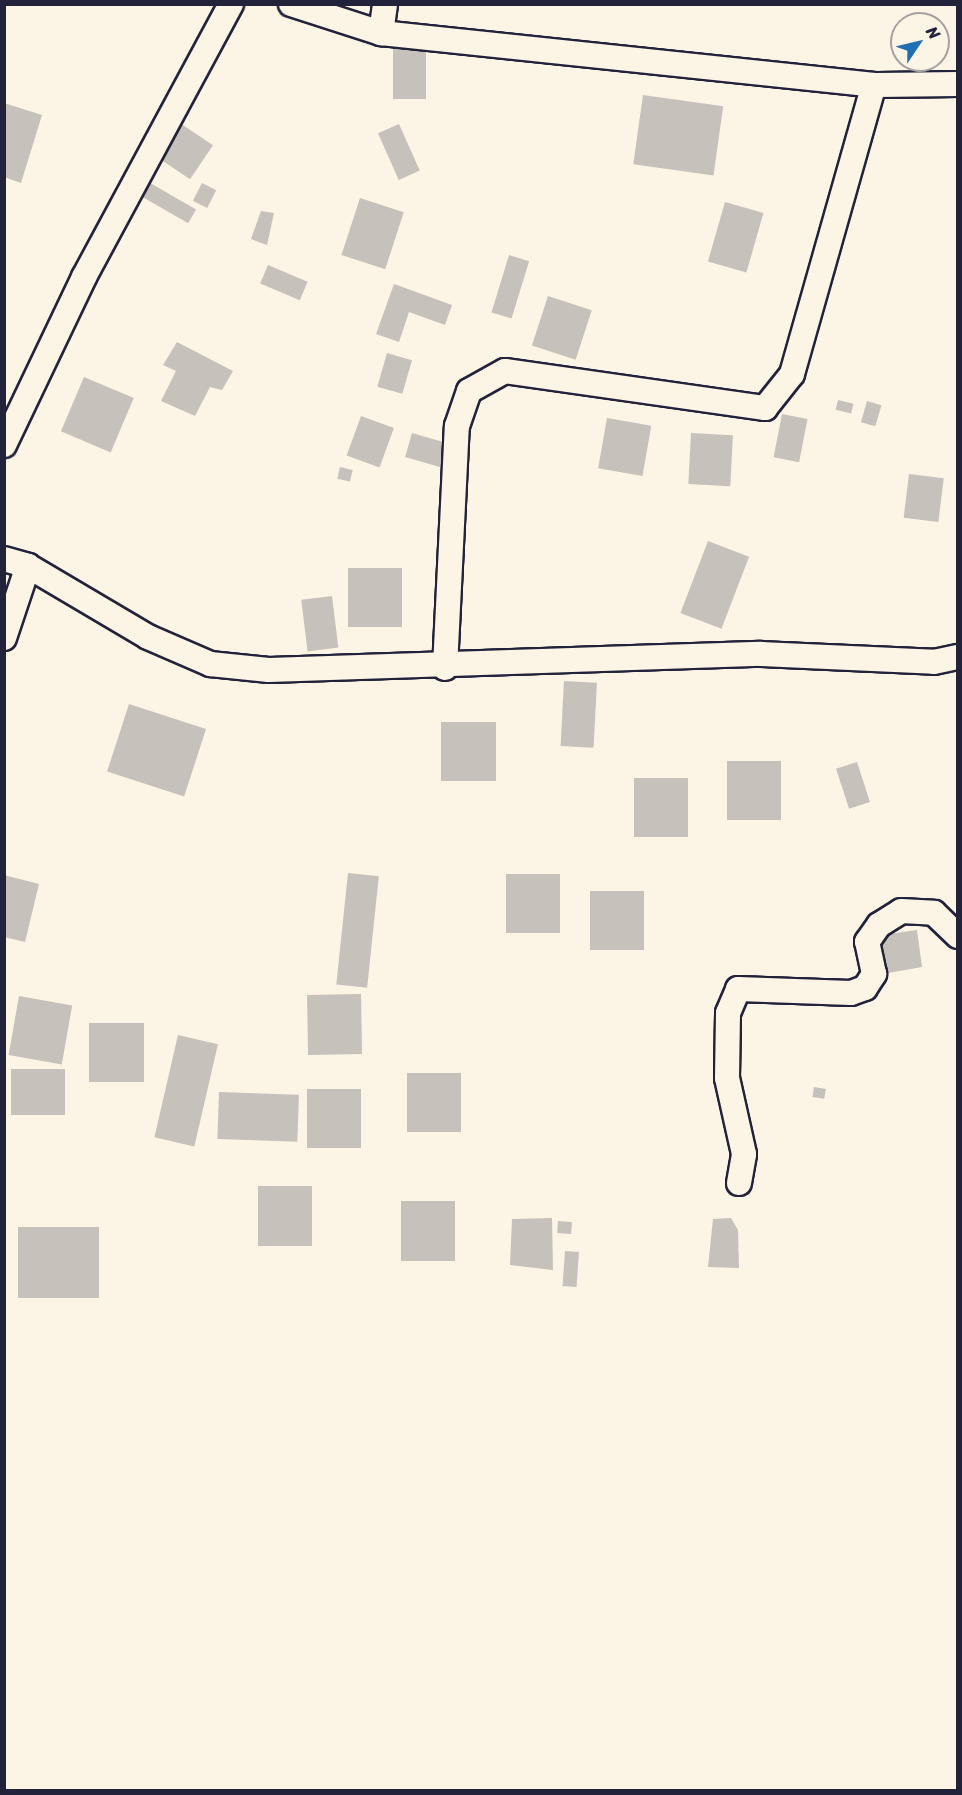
<!DOCTYPE html>
<style>
body{margin:0}
#map{position:relative;width:962px;height:1795px;overflow:hidden;background:#fcf5e5;font-family:Sriracha,sans-serif}
div>[style]{position:absolute}
.building>*{inset:0;background:#c6c1bb;transform-origin:0 0}
.roads{filter:drop-shadow(2px 0 #22223b) drop-shadow(-2px 0 #22223b) drop-shadow(0 2px #22223b) drop-shadow(0 -2px #22223b)}
.street>*{height:24px;margin:-12px;padding:0 12px;transform-origin:12px;border-radius:12px;background:#fcf5e5}
span{translate:-50% -50%;white-space:nowrap;text-align:center;line-height:1.15;-webkit-text-stroke:4.5px #fcf5e5;paint-order:stroke}
.frame{position:absolute;inset:0;border:6px solid #22223b;pointer-events:none}
.north{position:absolute;left:890px;top:12px;width:60px;height:60px;box-sizing:border-box;background:#fcf5e5;border:2px solid #a5a1a1;border-radius:50%;rotate:55deg;font-size:16px;font-weight:700;line-height:24px;text-align:center;color:#22223b}
.north::after{content:'';display:block;margin:auto;width:21px;height:27px;background:#1f6fb2;clip-path:polygon(50% 0,100% 100%,50% 72%,0 100%)}
</style>
<div id="map">
<div class="building">
<i style="left:393px;top:49px;width:33px;height:50px"></i>
<i style="left:643px;top:95px;width:81px;height:70px;rotate:8deg"></i>
<i style="clip-path:polygon(4px 103px,42px 115px,21px 183px,4px 177px)"></i>
<i style="left:174px;top:119px;width:47px;height:41px;rotate:34deg"></i>
<i style="left:399px;top:124px;width:51px;height:23px;rotate:66deg"></i>
<i style="left:145px;top:180px;width:59px;height:16px;rotate:30deg"></i>
<i style="left:202px;top:183px;width:16px;height:20px;rotate:27deg"></i>
<i style="left:360px;top:198px;width:46px;height:60px;rotate:18deg"></i>
<i style="left:725px;top:202px;width:40px;height:62px;rotate:16deg"></i>
<i style="clip-path:polygon(261px 211px,274px 213px,267px 245px,251px 239px)"></i>
<i style="left:509px;top:255px;width:21px;height:60px;rotate:17deg"></i>
<i style="left:268px;top:265px;width:43px;height:20px;rotate:23deg"></i>
<i style="clip-path:polygon(394px 284px,452px 305px,445px 325px,409px 312px,399px 342px,376px 334px)"></i>
<i style="left:548px;top:296px;width:46px;height:52px;rotate:18deg"></i>
<i style="clip-path:polygon(177px 342px,233px 371px,222px 390px,210px 387px,195px 416px,161px 401px,176px 371px,163px 365px)"></i>
<i style="left:387px;top:353px;width:26px;height:35px;rotate:16deg"></i>
<i style="left:84px;top:377px;width:54px;height:59px;rotate:23deg"></i>
<i style="left:838px;top:400px;width:16px;height:10px;rotate:14deg"></i>
<i style="left:867px;top:401px;width:15px;height:22px;rotate:16deg"></i>
<i style="left:782px;top:414px;width:26px;height:44px;rotate:11deg"></i>
<i style="left:361px;top:416px;width:35px;height:42px;rotate:20deg"></i>
<i style="left:607px;top:418px;width:45px;height:51px;rotate:10deg"></i>
<i style="left:412px;top:433px;width:37px;height:25px;rotate:16deg"></i>
<i style="left:691px;top:433px;width:42px;height:51px;rotate:3deg"></i>
<i style="left:340px;top:467px;width:13px;height:12px;rotate:13deg"></i>
<i style="left:909px;top:474px;width:35px;height:44px;rotate:7deg"></i>
<i style="left:708px;top:541px;width:44px;height:77px;rotate:21deg"></i>
<i style="left:348px;top:568px;width:54px;height:59px"></i>
<i style="left:332px;top:596px;width:52px;height:31px;rotate:83deg"></i>
<i style="left:564px;top:681px;width:33px;height:65px;rotate:3deg"></i>
<i style="left:129px;top:704px;width:81px;height:71px;rotate:18deg"></i>
<i style="left:441px;top:722px;width:55px;height:59px"></i>
<i style="left:727px;top:761px;width:54px;height:59px"></i>
<i style="left:857px;top:762px;width:42px;height:22px;rotate:72deg"></i>
<i style="left:634px;top:778px;width:54px;height:59px"></i>
<i style="left:348px;top:873px;width:31px;height:112px;rotate:6deg"></i>
<i style="left:506px;top:874px;width:54px;height:59px"></i>
<i style="clip-path:polygon(4px 875px,39px 884px,25px 942px,4px 937px)"></i>
<i style="left:590px;top:891px;width:54px;height:59px"></i>
<i style="clip-path:polygon(917px 930px,922px 967px,883px 974px,882px 935px)"></i>
<i style="left:361px;top:994px;width:60px;height:54px;rotate:89deg"></i>
<i style="left:19px;top:996px;width:54px;height:60px;rotate:10deg"></i>
<i style="left:89px;top:1023px;width:55px;height:59px"></i>
<i style="left:178px;top:1035px;width:41px;height:105px;rotate:13deg"></i>
<i style="left:11px;top:1069px;width:54px;height:46px"></i>
<i style="left:407px;top:1073px;width:54px;height:59px"></i>
<i style="left:814px;top:1087px;width:12px;height:10px;rotate:9deg"></i>
<i style="left:307px;top:1089px;width:54px;height:59px"></i>
<i style="left:219px;top:1092px;width:80px;height:47px;rotate:2deg"></i>
<i style="left:258px;top:1186px;width:54px;height:60px"></i>
<i style="left:401px;top:1201px;width:54px;height:60px"></i>
<i style="clip-path:polygon(552px 1218px,553px 1270px,510px 1265px,512px 1219px)"></i>
<i style="clip-path:polygon(731px 1218px,738px 1230px,739px 1268px,708px 1267px,713px 1219px)"></i>
<i style="left:558px;top:1221px;width:14px;height:12px;rotate:4deg"></i>
<i style="left:18px;top:1227px;width:81px;height:71px"></i>
<i style="left:565px;top:1251px;width:14px;height:35px;rotate:4deg"></i>
</div>
<div class="roads">
<div class="street">
<i style="left:291px;top:4px;width:95px;rotate:17.9deg"></i>
<i style="left:381px;top:33px;width:496px;rotate:6deg"></i>
<i style="left:874px;top:85px;width:84px;rotate:-0.7deg"></i>
<i style="left:381px;top:33px;width:29px;rotate:-82deg"></i>
<i style="left:4px;top:445px;width:186px;rotate:-64.5deg"></i>
<i style="left:84px;top:277px;width:310px;rotate:-61.7deg"></i>
<i style="left:4px;top:559px;width:25px;rotate:16deg"></i>
<i style="left:28px;top:566px;width:139px;rotate:30.6deg"></i>
<i style="left:148px;top:637px;width:68px;rotate:23.5deg"></i>
<i style="left:210px;top:664px;width:59px;rotate:5.8deg"></i>
<i style="left:269px;top:670px;width:492px;rotate:-1.9deg"></i>
<i style="left:761px;top:654px;width:173px;rotate:2.6deg"></i>
<i style="left:934px;top:662px;width:25px;rotate:-12deg"></i>
<i style="left:4px;top:638px;width:76px;rotate:-71.6deg"></i>
<i style="left:445px;top:668px;width:242px;rotate:-87.2deg"></i>
<i style="left:457px;top:426px;width:37px;rotate:-71deg"></i>
<i style="left:469px;top:391px;width:41px;rotate:-29.1deg"></i>
<i style="left:505px;top:371px;width:263px;rotate:8.1deg"></i>
<i style="left:765px;top:408px;width:43px;rotate:-51.5deg"></i>
<i style="left:792px;top:374px;width:300px;rotate:-74.2deg"></i>
<i style="left:739px;top:1183px;width:29px;rotate:-80deg"></i>
<i style="left:744px;top:1154px;width:78px;rotate:-102.6deg"></i>
<i style="left:727px;top:1078px;width:65px;rotate:-89.1deg"></i>
<i style="left:728px;top:1013px;width:26px;rotate:-67deg"></i>
<i style="left:738px;top:989px;width:113px;rotate:2deg"></i>
<i style="left:851px;top:993px;width:15px;rotate:-20deg"></i>
<i style="left:865px;top:988px;width:17px;rotate:-57deg"></i>
<i style="left:874px;top:974px;width:33px;rotate:-102deg"></i>
<i style="left:867px;top:942px;width:21px;rotate:-55deg"></i>
<i style="left:879px;top:925px;width:26px;rotate:-32deg"></i>
<i style="left:901px;top:911px;width:33px;rotate:3deg"></i>
<i style="left:934px;top:913px;width:33px;rotate:44deg"></i>
</div>
</div>
<div class="frame"></div>
<div class="north">N</div>
</div>
